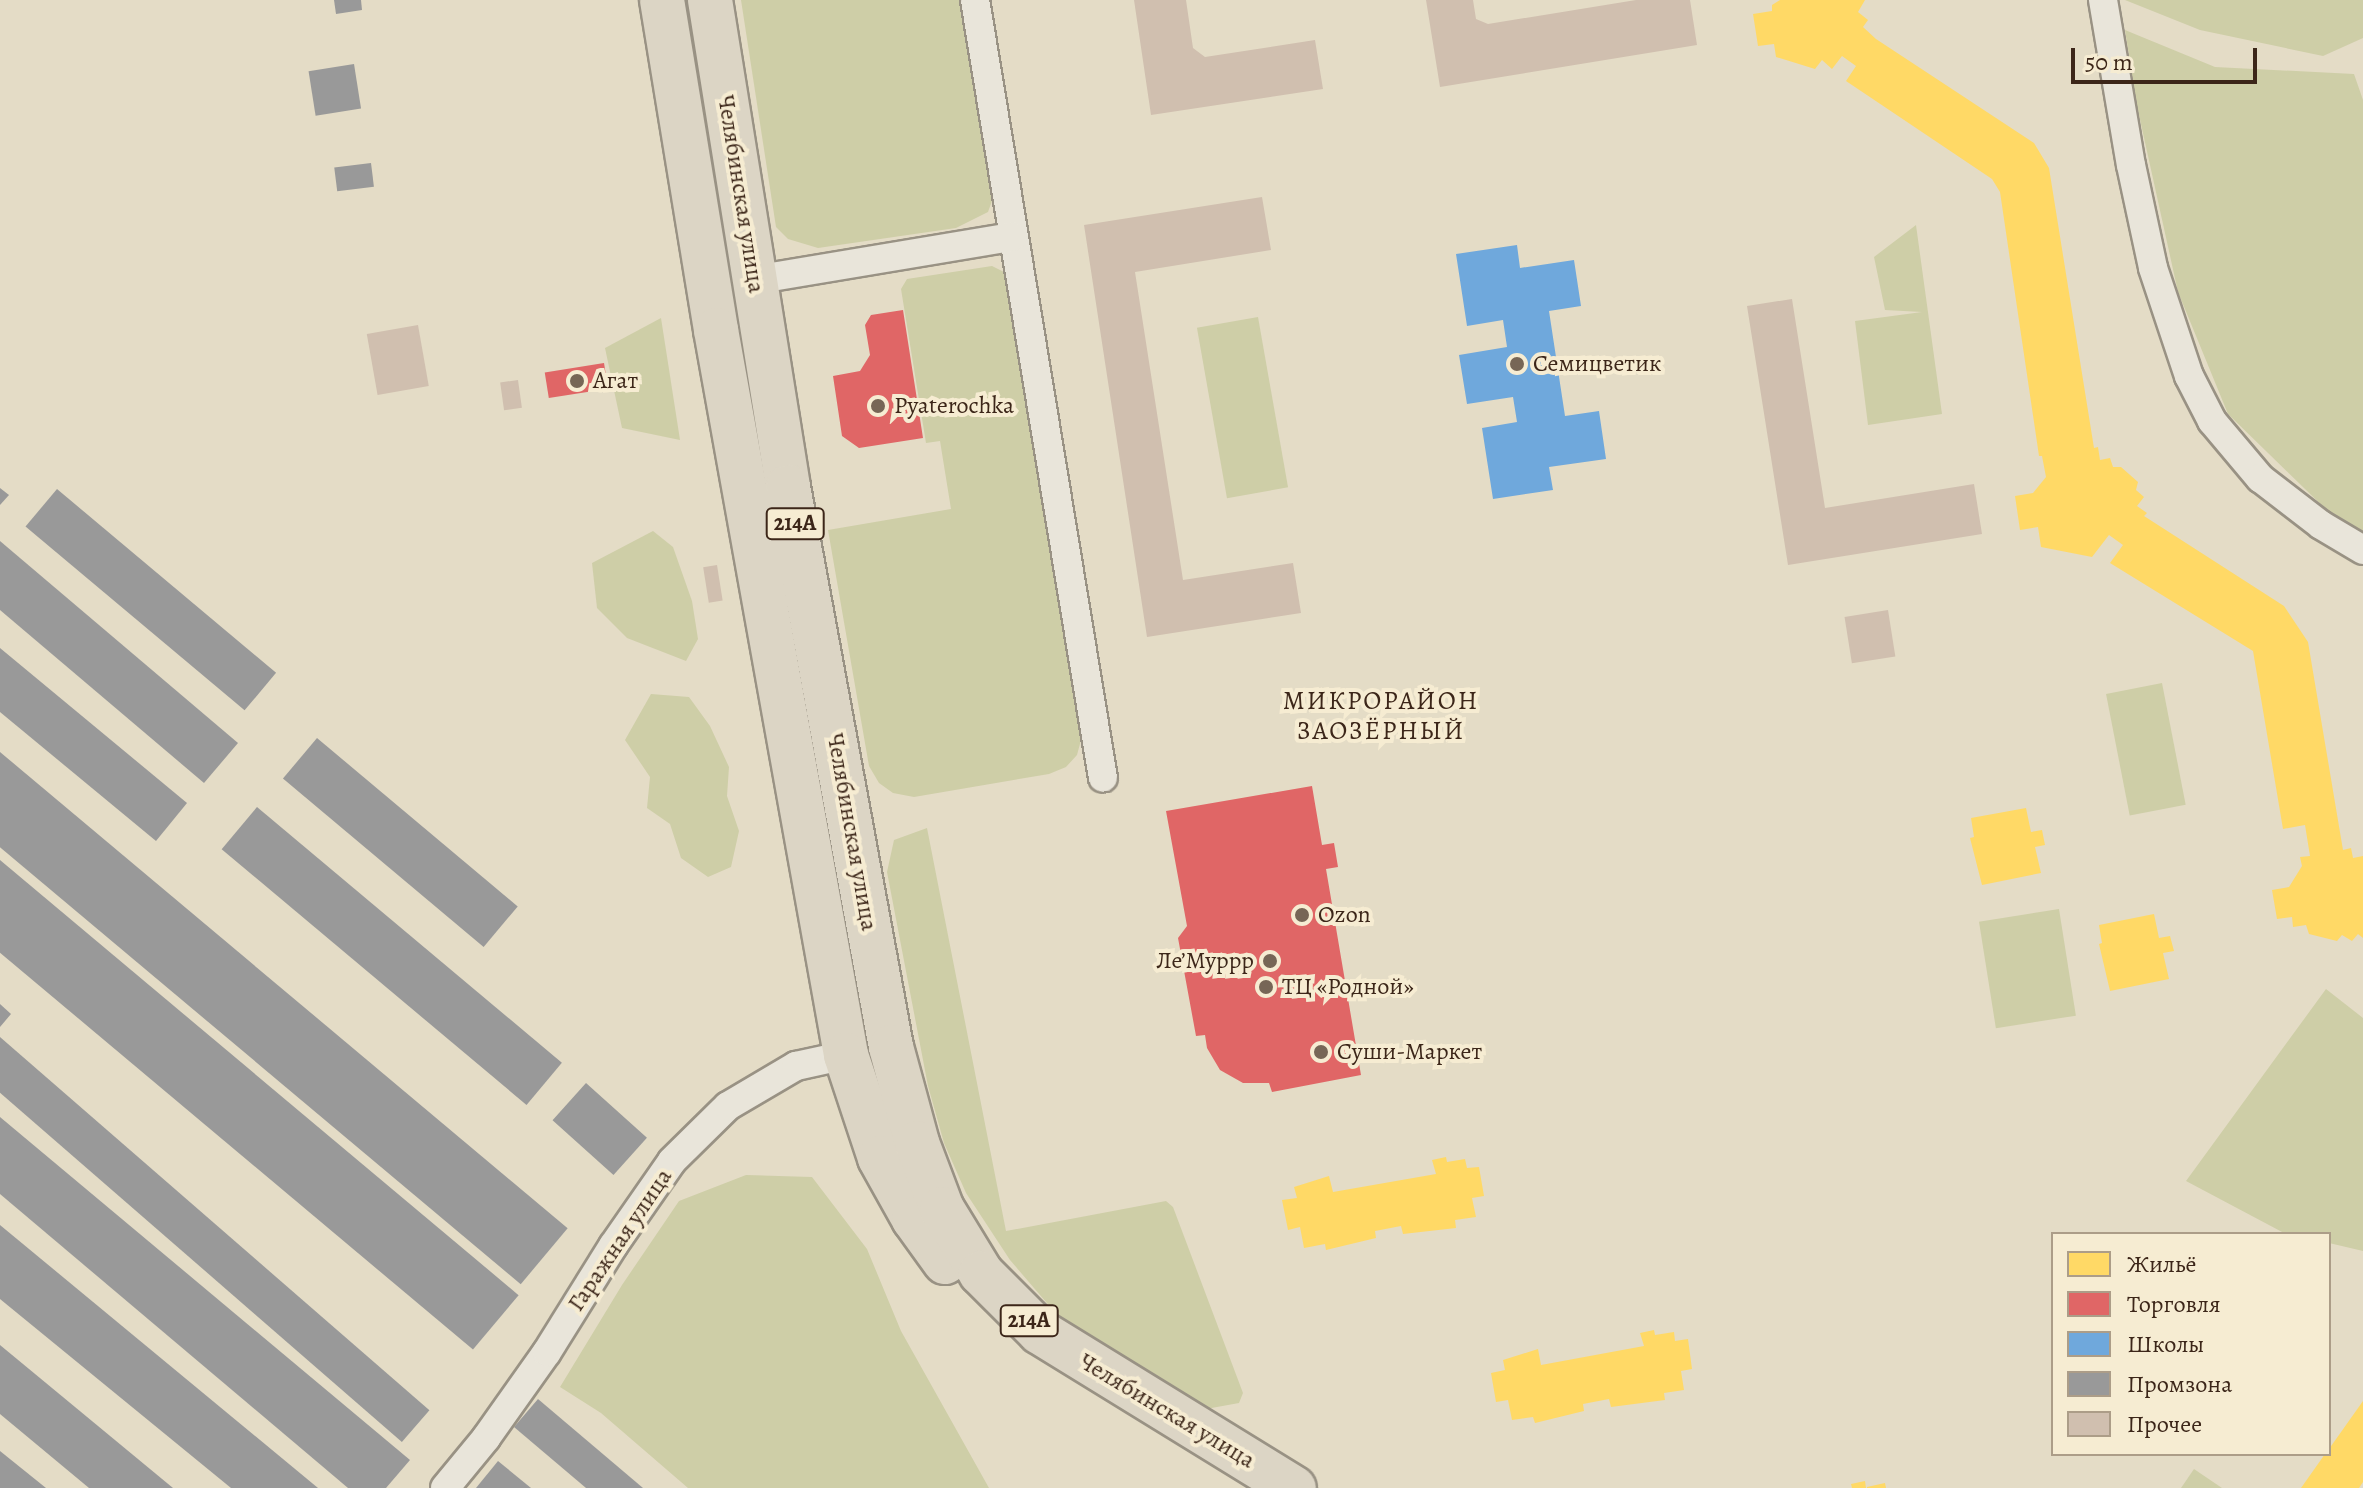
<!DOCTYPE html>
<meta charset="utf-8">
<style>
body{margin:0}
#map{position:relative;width:2363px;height:1488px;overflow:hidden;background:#e4dcc6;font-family:Alegreya,serif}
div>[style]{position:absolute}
.green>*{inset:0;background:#cecea7;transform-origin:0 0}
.homes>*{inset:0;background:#ffd966}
.shops>*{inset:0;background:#e06666;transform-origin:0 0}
.schools>*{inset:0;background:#6fa8dc}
.industry>*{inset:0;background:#999;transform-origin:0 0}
.building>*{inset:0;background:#d0bfaf;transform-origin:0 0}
.roads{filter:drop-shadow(2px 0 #999284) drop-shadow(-2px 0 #999284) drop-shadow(0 2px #999284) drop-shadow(0 -2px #999284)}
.minor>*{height:28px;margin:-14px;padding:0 14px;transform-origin:14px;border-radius:14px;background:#e9e5da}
.primary>*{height:44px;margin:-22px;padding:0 22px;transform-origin:22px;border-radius:22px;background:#dcd5c5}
.dots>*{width:22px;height:22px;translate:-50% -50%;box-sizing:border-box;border:4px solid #f6ecd2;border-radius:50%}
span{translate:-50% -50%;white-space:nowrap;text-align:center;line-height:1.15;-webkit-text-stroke:8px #f6ecd2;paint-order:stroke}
.shield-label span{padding:2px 6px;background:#f6ecd2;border:2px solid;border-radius:6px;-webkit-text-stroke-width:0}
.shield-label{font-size:22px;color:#3c2619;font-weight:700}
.street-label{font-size:24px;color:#3c2619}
.poi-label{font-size:24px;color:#3c2619}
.left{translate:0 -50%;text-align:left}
.right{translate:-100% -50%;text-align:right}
.neighbourhood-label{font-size:26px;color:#3c2619;letter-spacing:2px}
.legend{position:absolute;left:2051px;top:1232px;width:280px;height:224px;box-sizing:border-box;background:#f6ecd2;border:2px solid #ac9d88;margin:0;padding:10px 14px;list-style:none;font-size:24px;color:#3c2619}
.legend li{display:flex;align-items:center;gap:16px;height:40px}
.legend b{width:40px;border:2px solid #ac9d88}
.scale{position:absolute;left:2071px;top:48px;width:186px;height:36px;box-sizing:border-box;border:4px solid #3c2619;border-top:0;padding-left:10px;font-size:24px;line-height:28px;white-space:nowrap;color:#3c2619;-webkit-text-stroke:6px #f6ecd2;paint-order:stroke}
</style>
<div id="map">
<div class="green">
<i style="clip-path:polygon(741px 0,963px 0,993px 198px,988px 212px,956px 228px,818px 248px,788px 239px,776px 227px)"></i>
<i style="clip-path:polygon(2125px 0,2363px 0,2363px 38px,2323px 56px,2200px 30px)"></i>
<i style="clip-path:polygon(2125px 30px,2215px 67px,2354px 74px,2363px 100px,2363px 538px,2341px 524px,2228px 414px,2178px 292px,2137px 106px)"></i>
<i style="clip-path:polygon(1916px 225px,1942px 414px,1868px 425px,1855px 321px,1922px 312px,1885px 310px,1874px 257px)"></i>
<i style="clip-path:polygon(992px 266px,1006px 273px,1081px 740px,1077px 755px,1066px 767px,1049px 774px,914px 797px,893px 793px,879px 783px,869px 766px,828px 530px,951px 509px,940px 441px,926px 443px,901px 289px,907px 279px)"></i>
<i style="left:1258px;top:317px;width:173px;height:62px;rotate:80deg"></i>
<i style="clip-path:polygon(661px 318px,680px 440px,622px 428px,605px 348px)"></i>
<i style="clip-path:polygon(653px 531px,673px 547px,692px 601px,698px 639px,686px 661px,627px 638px,597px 608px,592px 563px)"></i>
<i style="left:2162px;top:683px;width:124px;height:57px;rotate:79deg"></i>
<i style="clip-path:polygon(651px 694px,689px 697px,710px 726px,729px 767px,727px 796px,739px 831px,731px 867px,708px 877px,681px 858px,670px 824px,647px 808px,650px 777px,625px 740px)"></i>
<i style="clip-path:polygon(927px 828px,1006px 1231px,1166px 1201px,1173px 1207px,1243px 1393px,1239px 1403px,1206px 1409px,1064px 1323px,1010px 1260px,966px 1193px,944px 1143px,928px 1086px,887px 872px,894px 840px)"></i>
<i style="left:2059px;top:909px;width:108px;height:81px;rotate:81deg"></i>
<i style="clip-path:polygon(2326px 989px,2363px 1018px,2363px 1251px,2329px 1243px,2329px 1234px,2284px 1233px,2186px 1181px)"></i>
<i style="clip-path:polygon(746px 1175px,812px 1177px,867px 1249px,901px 1331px,989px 1488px,688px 1488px,601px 1413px,560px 1387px,622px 1285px,679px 1201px)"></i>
<i style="clip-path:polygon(2194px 1469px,2222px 1488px,2181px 1488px)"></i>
</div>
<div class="homes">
<i style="clip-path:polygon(1780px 0,1865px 0,1858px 12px,1868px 20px,1863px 27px,1876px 39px,2034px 143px,2049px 168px,2094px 448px,2098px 447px,2100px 460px,2110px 458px,2113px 467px,2121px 467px,2138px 482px,2136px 490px,2144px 497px,2137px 506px,2147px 513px,2144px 516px,2284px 606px,2308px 642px,2343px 850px,2351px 848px,2353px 858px,2363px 856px,2363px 938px,2358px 934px,2352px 941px,2342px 935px,2337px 941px,2309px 934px,2306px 925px,2293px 927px,2292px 917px,2277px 919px,2272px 890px,2289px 887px,2302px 866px,2300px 857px,2310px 856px,2305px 825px,2283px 829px,2253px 651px,2110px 563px,2123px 545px,2109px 535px,2092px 557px,2041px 547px,2038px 527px,2020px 530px,2015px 496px,2033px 493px,2046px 477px,2042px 456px,2039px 456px,2000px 192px,1992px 179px,1846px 81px,1856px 66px,1842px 56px,1832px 69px,1822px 60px,1815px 69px,1776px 57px,1774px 44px,1758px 46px,1753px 14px,1772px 11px,1772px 5px)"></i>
<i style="clip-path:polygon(2026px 808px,2031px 832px,2042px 830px,2045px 845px,2035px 847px,2041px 873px,1982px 885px,1970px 838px,1974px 837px,1971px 818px)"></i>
<i style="clip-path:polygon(2154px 914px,2159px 938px,2170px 936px,2174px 951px,2163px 953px,2169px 979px,2110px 991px,2099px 944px,2102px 943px,2099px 925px)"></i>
<i style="clip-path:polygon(1446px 1157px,1447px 1162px,1465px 1159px,1467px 1168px,1479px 1167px,1484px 1196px,1472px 1198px,1476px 1217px,1455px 1220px,1456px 1228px,1403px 1234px,1401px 1226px,1375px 1231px,1376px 1238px,1326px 1250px,1325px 1244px,1304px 1248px,1300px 1227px,1288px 1230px,1282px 1200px,1297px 1198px,1294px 1187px,1329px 1176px,1333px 1192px,1436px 1174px,1432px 1160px)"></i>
<i style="clip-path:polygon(1654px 1330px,1655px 1335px,1674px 1332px,1675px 1341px,1688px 1339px,1692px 1369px,1681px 1371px,1684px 1390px,1664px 1393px,1665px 1400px,1611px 1407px,1609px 1399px,1583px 1404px,1584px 1411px,1535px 1423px,1533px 1417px,1512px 1420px,1508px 1400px,1496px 1402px,1491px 1373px,1505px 1370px,1503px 1360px,1538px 1349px,1541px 1365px,1644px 1346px,1640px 1333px)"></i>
<i style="clip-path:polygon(2363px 1401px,2363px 1482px,2359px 1488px,2301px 1488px,2325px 1454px,2329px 1454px,2329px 1449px)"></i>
<i style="clip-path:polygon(1865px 1481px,1866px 1488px,1852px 1488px,1851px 1484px)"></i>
<i style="clip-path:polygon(1885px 1483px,1886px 1488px,1867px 1488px,1867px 1487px)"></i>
</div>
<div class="shops">
<i style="clip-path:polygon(903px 310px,923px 438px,859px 448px,842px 436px,833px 376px,860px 371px,870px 355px,865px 325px,871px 315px)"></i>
<i style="left:604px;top:363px;width:26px;height:60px;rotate:81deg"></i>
<i style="clip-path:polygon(1312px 786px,1322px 845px,1334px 843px,1338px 867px,1326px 869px,1361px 1075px,1272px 1092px,1269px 1083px,1243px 1083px,1220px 1070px,1207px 1048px,1205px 1035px,1196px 1036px,1178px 938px,1187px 926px,1166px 811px)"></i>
</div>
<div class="schools">
<i style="clip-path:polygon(1517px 245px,1520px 268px,1574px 260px,1581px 306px,1549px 311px,1565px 416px,1599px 411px,1606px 459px,1549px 467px,1553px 490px,1493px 499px,1482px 428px,1517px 422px,1513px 397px,1467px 404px,1459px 355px,1507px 347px,1503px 320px,1467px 326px,1456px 254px)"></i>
</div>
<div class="industry">
<i style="clip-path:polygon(334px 0,361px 0,362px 10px,336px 14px)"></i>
<i style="left:354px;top:64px;width:45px;height:46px;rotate:81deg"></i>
<i style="left:371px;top:163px;width:24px;height:37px;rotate:83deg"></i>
<i style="clip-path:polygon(0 488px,9px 495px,0 505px)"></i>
<i style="left:57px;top:489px;width:286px;height:49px;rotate:40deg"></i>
<i style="clip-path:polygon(0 541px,238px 743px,204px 783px,0 610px)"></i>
<i style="clip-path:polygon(0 648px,187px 803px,156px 841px,0 712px)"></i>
<i style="left:317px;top:738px;width:262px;height:53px;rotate:40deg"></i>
<i style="left:0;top:752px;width:741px;height:73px;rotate:40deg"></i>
<i style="left:257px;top:807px;width:398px;height:55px;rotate:40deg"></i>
<i style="left:0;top:860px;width:677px;height:71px;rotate:40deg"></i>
<i style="clip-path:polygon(0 1004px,11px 1014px,0 1027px)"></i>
<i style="left:0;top:1037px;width:569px;height:42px;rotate:41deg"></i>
<i style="left:586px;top:1083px;width:82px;height:50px;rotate:42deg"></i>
<i style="clip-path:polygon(0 1117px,410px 1460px,386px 1488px,348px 1488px,0 1194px)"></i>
<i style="clip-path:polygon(0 1225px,318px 1488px,231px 1488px,0 1299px)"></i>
<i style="clip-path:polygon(0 1345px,173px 1488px,89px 1488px,0 1414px)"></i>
<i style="clip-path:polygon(538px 1399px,643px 1488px,586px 1488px,514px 1427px)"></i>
<i style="clip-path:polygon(0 1451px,46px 1488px,0 1488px)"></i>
<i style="clip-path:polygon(498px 1461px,531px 1488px,476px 1488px)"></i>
</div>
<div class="building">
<i style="clip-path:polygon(1134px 0,1186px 0,1193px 48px,1205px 57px,1315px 40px,1323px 89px,1151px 115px)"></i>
<i style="clip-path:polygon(1426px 0,1473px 0,1476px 19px,1488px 24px,1636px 0,1690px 0,1697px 45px,1440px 87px)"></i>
<i style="clip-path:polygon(1262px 197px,1271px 250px,1135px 272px,1183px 580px,1293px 563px,1301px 613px,1147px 637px,1084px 225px)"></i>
<i style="clip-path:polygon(1792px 299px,1825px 508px,1974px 484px,1982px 534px,1788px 565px,1747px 306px)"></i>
<i style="left:418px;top:325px;width:62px;height:52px;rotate:80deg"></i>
<i style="left:518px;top:380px;width:28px;height:18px;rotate:82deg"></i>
<i style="left:717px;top:565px;width:36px;height:14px;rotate:81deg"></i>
<i style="left:1888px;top:610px;width:47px;height:44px;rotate:81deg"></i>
</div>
<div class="roads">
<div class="minor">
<i style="left:975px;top:0;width:788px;rotate:80.66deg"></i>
<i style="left:2103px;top:0;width:167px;rotate:80.4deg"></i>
<i style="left:2131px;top:165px;width:105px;rotate:77.9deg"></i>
<i style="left:2153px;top:268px;width:114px;rotate:71.6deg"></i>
<i style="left:2189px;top:376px;width:51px;rotate:62.9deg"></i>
<i style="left:2212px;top:421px;width:75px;rotate:49.9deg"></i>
<i style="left:2260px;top:478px;width:77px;rotate:37.6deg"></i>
<i style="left:2321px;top:525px;width:49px;rotate:30.8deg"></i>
<i style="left:754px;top:280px;width:262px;rotate:-9.5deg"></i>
<i style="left:445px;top:1488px;width:65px;rotate:-50.6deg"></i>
<i style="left:486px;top:1438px;width:105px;rotate:-54.7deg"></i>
<i style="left:547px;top:1352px;width:125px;rotate:-58.1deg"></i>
<i style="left:613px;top:1246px;width:103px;rotate:-55.2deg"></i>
<i style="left:672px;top:1161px;width:78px;rotate:-44.5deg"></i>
<i style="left:728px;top:1106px;width:79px;rotate:-30.5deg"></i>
<i style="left:796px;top:1066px;width:51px;rotate:-12.4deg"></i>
</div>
<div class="primary">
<i style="left:662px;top:0;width:334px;rotate:80.7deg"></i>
<i style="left:716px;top:330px;width:737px;rotate:79.83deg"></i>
<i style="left:846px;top:1055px;width:108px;rotate:71.7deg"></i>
<i style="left:880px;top:1158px;width:70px;rotate:60.9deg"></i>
<i style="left:914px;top:1219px;width:53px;rotate:54.2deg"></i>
<i style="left:710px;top:0;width:493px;rotate:80.9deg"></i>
<i style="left:788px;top:487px;width:569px;rotate:79.58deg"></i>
<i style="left:891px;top:1047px;width:99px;rotate:74.8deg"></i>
<i style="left:917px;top:1143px;width:71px;rotate:69.3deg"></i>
<i style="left:942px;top:1209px;width:75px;rotate:58.6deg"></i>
<i style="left:981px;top:1273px;width:83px;rotate:45deg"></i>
<i style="left:1040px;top:1332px;width:298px;rotate:31.6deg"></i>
</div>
</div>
<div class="dots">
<i style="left:1517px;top:364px;background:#776656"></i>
<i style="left:577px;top:381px;background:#776656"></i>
<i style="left:878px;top:406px;background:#776656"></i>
<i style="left:1302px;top:915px;background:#776656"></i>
<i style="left:1270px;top:961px;background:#776656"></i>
<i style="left:1266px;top:987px;background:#776656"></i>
<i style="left:1321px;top:1052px;background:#776656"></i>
</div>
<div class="shield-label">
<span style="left:795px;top:524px">214А</span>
<span style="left:1029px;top:1321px">214А</span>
</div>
<div class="street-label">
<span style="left:741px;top:194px;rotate:81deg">Челябинская улица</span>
<span style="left:852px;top:832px;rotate:80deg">Челябинская улица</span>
<span style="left:620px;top:1240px;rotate:-56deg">Гаражная улица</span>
<span style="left:1167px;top:1411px;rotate:31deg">Челябинская улица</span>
</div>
<div class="poi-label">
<span class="left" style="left:1533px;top:364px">Семицветик</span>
<span class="left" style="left:593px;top:381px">Агат</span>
<span class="left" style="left:894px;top:406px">Pyaterochka</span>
<span class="left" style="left:1318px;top:915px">Ozon</span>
<span class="right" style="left:1254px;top:961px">Ле’Муррр</span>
<span class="left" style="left:1282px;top:987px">ТЦ «Родной»</span>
<span class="left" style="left:1337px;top:1052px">Суши-Маркет</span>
</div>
<div class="neighbourhood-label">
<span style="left:1381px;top:716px">МИКРОРАЙОН<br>ЗАОЗЁРНЫЙ</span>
</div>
<ul class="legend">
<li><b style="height:22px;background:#ffd966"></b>Жильё</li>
<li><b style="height:22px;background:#e06666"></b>Торговля</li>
<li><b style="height:22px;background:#6fa8dc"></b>Школы</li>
<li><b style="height:22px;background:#999"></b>Промзона</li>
<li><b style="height:22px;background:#d0bfaf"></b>Прочее</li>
</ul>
<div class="scale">50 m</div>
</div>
